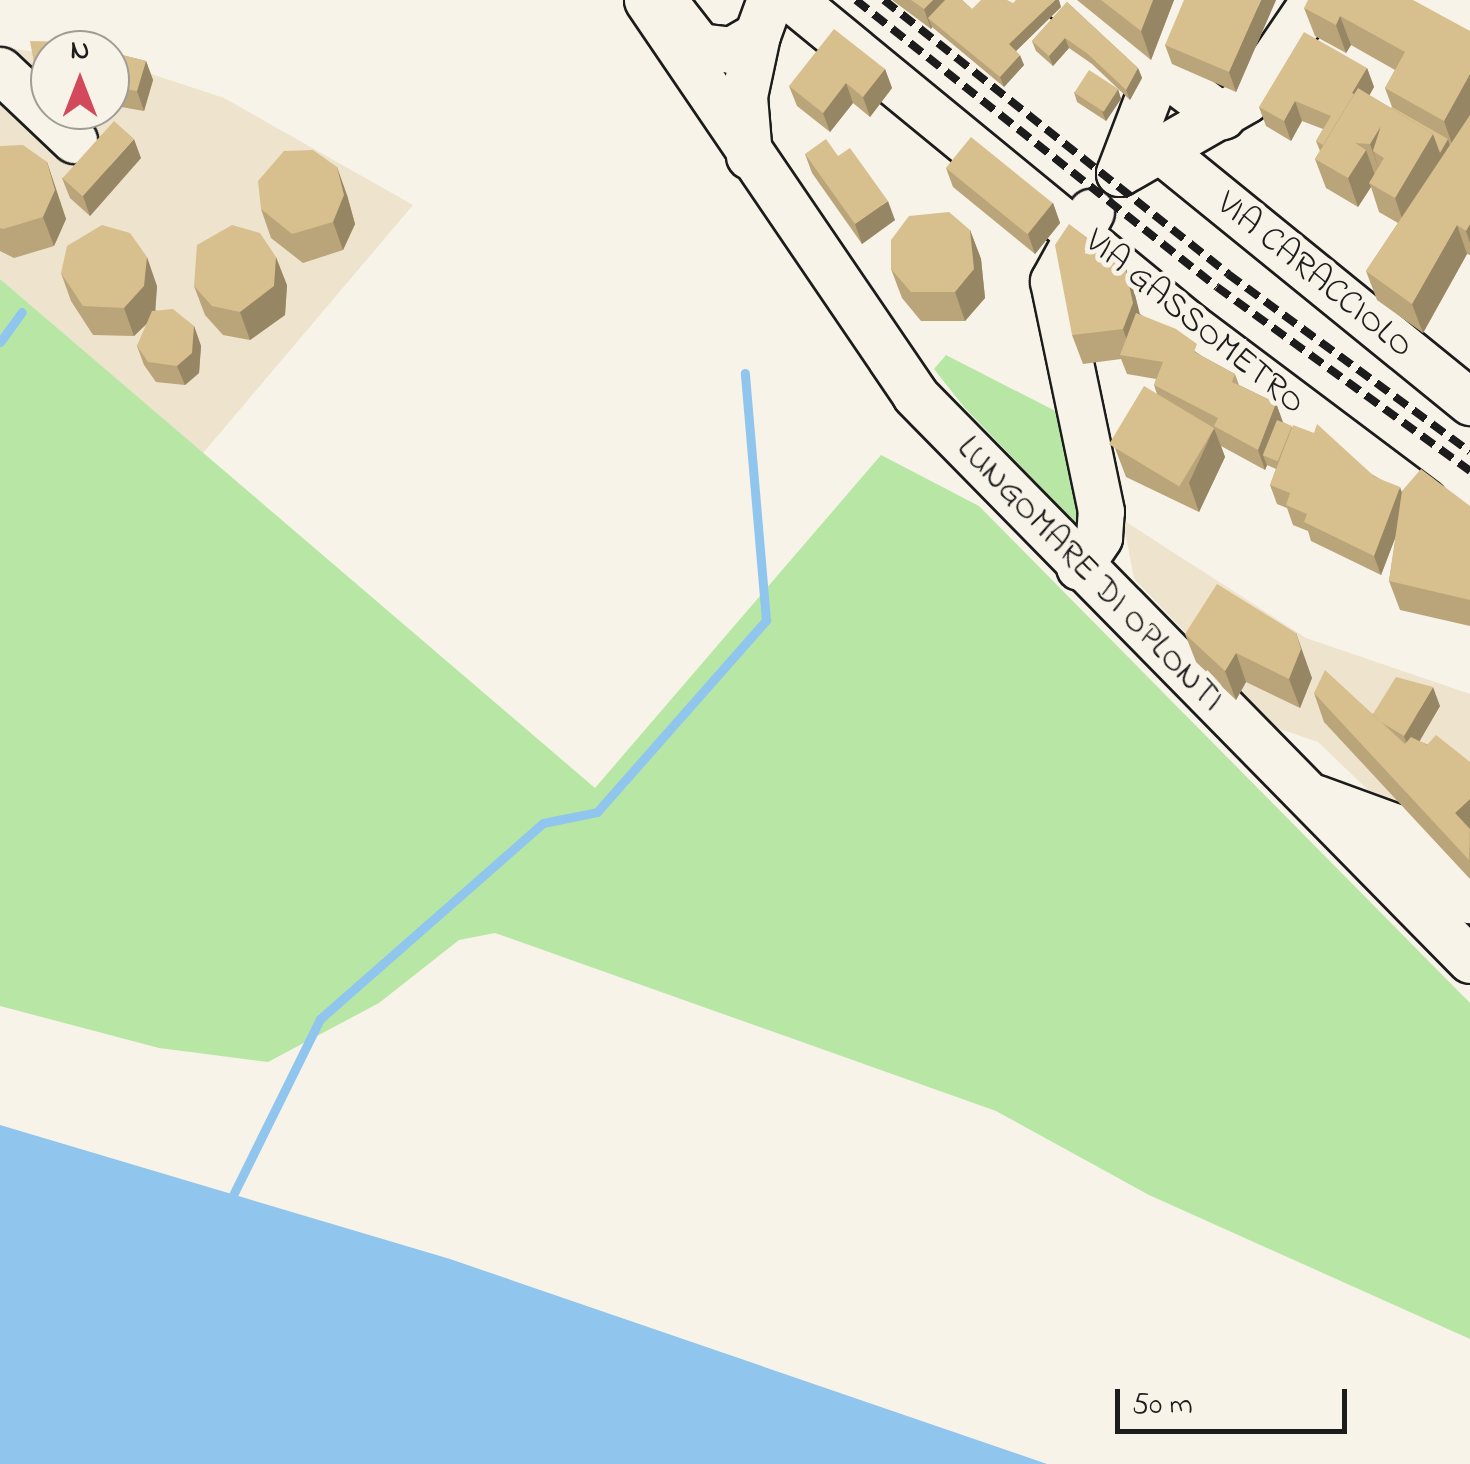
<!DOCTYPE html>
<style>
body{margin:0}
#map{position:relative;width:1470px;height:1464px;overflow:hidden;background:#f7f3e8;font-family:"Indie Flower",sans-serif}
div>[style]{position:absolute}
.built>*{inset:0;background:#eee3cd}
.green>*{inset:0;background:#b8e7a5}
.water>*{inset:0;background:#90c5ee}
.stream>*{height:9px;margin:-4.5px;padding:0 4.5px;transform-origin:4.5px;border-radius:4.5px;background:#90c5ee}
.roads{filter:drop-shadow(2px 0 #1c1c1c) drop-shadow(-2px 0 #1c1c1c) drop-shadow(0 2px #1c1c1c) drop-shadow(0 -2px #1c1c1c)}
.minor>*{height:45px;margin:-22.5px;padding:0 22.5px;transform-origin:22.5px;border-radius:22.5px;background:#f7f3e8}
.rail>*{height:8px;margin-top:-4px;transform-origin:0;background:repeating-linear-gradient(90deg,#1c1c1c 0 15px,transparent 0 23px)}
.wall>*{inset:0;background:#baa47a}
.shaded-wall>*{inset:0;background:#978663}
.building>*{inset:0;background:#d8bf8e;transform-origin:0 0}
span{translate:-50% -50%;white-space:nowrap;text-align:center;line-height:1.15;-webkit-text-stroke:10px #f7f3e8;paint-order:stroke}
.street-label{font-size:35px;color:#1c1c1c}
.north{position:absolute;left:30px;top:30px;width:100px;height:100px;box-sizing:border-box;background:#f7f3e8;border:2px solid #9f9d96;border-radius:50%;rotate:0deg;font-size:28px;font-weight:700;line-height:40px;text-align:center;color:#1c1c1c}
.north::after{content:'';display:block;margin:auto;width:35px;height:45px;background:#d1495b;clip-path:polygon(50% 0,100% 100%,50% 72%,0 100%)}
.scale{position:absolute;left:1115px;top:1389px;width:232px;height:45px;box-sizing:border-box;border:5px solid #1c1c1c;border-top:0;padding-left:12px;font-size:30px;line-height:35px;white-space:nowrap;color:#1c1c1c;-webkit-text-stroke:8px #f7f3e8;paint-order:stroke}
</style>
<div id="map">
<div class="built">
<i style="clip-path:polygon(0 47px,50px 54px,50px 110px,110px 110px,110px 63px,124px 65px,224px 98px,413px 205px,203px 453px,0 279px)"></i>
<i style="clip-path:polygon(1123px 520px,1306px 638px,1470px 694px,1470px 888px,1318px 742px,1277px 728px,1134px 579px)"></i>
</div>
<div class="green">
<i style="clip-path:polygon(0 279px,595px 788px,881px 455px,979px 506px,1470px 1003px,1470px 1339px,1149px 1195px,996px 1111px,495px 933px,459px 940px,379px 1003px,268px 1062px,159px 1048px,0 1006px)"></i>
<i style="clip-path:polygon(946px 355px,1069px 418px,1084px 532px,964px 407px,934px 369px)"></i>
</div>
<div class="water">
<i style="clip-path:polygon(0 1125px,450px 1259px,1047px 1464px,0 1464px)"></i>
</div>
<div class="stream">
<i style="left:0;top:342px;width:37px;rotate:-54deg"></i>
<i style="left:233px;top:1195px;width:196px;rotate:-63.7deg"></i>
<i style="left:320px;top:1019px;width:297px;rotate:-41.3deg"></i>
<i style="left:543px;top:823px;width:55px;rotate:-11.5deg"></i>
<i style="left:597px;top:812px;width:256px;rotate:-48.6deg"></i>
<i style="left:766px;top:620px;width:248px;rotate:-94.9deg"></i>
</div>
<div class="roads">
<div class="minor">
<i style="left:647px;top:0;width:477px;rotate:55.8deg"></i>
<i style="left:915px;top:395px;width:792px;rotate:45.51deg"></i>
<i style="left:793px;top:0;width:514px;rotate:39.39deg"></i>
<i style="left:1190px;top:326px;width:293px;rotate:36.9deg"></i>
<i style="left:1067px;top:0;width:194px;rotate:36.8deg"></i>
<i style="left:671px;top:10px;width:46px;rotate:52.1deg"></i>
<i style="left:699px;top:46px;width:32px;rotate:7deg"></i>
<i style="left:731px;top:50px;width:30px;rotate:-30deg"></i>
<i style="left:757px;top:35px;width:37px;rotate:-70deg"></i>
<i style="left:0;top:70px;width:102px;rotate:43.4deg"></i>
<i style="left:1160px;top:150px;width:400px;rotate:39.1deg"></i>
<i style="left:749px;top:156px;width:60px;rotate:-94.8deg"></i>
<i style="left:744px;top:96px;width:62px;rotate:-78deg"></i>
<i style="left:1119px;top:173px;width:146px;rotate:-29.9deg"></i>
<i style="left:1246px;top:100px;width:121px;rotate:-55.8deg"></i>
<i style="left:1119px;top:173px;width:185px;rotate:-69.1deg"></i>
<i style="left:1079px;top:567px;width:36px;rotate:-56deg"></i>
<i style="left:1099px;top:537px;width:26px;rotate:-86deg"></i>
<i style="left:1101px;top:511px;width:235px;rotate:-101.8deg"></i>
<i style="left:1053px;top:281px;width:79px;rotate:-61.2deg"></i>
<i style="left:1317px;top:798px;width:81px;rotate:20.2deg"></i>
<i style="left:1393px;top:826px;width:107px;rotate:43.9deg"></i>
</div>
</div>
<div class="rail">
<i style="left:856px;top:0;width:461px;rotate:38.5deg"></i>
<i style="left:1217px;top:287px;width:313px;rotate:36deg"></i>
<i style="left:884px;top:0;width:440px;rotate:38.5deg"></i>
<i style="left:1228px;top:274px;width:300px;rotate:36.3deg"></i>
</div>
<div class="wall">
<i style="clip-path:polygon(892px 0,962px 0,972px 9px,1013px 3px,1061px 7px,1016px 51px,1024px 65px,1004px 87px,932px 27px,931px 29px)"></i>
<i style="clip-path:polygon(1077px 0,1174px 0,1151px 60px)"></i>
<i style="clip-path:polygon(1276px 0,1236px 92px,1172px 64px,1165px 45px)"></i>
<i style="clip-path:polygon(1067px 2px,1138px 68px,1142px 78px,1130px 100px,1092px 64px,1069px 48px,1053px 66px,1036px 51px,1032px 41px)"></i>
<i style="clip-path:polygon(1304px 8px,1470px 31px,1470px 255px,1467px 254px,1423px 333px,1377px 300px,1366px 271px,1398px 223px,1379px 212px,1371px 187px,1358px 207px,1326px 188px,1315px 159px,1320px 151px,1316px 141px,1323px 129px,1302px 121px,1291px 141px,1266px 126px,1259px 107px,1367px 68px,1374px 87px,1369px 95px,1391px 108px,1392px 107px,1385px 88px,1395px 70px,1351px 45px,1346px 53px,1315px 36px)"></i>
<i style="clip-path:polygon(50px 50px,50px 95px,43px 94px,36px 74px)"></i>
<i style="clip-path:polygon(110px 52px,146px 61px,153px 80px,144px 111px,110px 105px)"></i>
<i style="clip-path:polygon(885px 69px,892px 88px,870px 117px,853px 103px,830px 132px,797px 106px,789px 86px)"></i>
<i style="clip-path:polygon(1118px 89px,1121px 99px,1106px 121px,1077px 102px,1074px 92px)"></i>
<i style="clip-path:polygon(0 146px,47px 162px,66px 219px,54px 246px,14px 258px,0 251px)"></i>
<i style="clip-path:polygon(805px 154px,838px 156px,895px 220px,862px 244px,812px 173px)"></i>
<i style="clip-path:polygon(141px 158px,90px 216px,70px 198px,62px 178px)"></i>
<i style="clip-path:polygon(946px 168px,1053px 203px,1060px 223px,1035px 254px,953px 187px)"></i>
<i style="clip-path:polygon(347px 195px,355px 224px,343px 250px,303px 263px,271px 238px,261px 209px)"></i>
<i style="clip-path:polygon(970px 230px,981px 259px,985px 298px,965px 321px,921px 321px,902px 298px,891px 269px)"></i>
<i style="clip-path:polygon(1125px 266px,1135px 295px,1140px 314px,1202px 356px,1235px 374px,1239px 385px,1276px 403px,1283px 422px,1402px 492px,1470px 506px,1470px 626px,1400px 610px,1389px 581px,1396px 536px,1381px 575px,1311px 541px,1308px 531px,1293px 525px,1287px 508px,1277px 504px,1270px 485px,1276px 469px,1267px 465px,1265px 470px,1221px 446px,1216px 432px,1225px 457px,1199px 512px,1126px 477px,1115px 448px,1157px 394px,1154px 385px,1156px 379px,1127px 374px,1121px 359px,1083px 364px,1072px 335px)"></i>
<i style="clip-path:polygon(61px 273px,157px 286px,155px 310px,194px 326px,201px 346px,199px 373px,185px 385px,156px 382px,144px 365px,137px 346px,147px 324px,134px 336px,93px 335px,71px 301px)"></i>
<i style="clip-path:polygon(287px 285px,285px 315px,250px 340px,223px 335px,205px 315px,194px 286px)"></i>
<i style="clip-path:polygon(1185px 634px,1312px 678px,1300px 708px,1246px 682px,1236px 700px,1196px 662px)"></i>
<i style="clip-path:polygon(1314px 693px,1373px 714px,1440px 706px,1419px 741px,1470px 762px,1470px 879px,1324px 722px)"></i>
</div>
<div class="shaded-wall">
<i style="clip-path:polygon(933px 0,961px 0,928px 18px,932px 27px,931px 29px,924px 9px)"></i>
<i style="clip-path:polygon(1055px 0,1059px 0,1061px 7px,1013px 54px,1009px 44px)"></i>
<i style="clip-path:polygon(1153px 0,1174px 0,1151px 60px,1141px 31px)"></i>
<i style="clip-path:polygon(1261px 0,1276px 0,1236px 92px,1229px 72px)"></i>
<i style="clip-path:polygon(1340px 16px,1351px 45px,1346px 53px,1336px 25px)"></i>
<i style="clip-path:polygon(1065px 38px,1069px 48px,1053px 66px,1049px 56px)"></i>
<i style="clip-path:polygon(1020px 55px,1024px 65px,1004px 87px,1000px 77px)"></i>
<i style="clip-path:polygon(146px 61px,153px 80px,144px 111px,137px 91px)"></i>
<i style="clip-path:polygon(1138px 68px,1142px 78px,1130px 100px,1126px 90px)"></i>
<i style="clip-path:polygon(1367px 68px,1374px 87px,1364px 105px,1352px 93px)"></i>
<i style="clip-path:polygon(885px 69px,892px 88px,870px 117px,863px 97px)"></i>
<i style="clip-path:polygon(1470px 74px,1470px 122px,1454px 150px,1444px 121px)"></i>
<i style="clip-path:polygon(846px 83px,853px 103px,830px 132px,823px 113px)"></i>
<i style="clip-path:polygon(1118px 89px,1121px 99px,1106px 121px,1102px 111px)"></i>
<i style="clip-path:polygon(1295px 101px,1302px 121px,1291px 141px,1284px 121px)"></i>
<i style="clip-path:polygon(1381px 126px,1373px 151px,1380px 173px,1370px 144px)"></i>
<i style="clip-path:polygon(1433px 134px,1448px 139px,1451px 149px,1405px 227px,1395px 198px)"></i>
<i style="clip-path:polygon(134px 139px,141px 158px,90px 216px,83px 196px)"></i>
<i style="clip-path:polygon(1366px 150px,1376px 178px,1369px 183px,1371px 187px,1358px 207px,1348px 178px)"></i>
<i style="clip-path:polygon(47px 162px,66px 219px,54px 246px,43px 217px)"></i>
<i style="clip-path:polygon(337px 167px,347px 195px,355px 224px,343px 250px,333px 222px)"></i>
<i style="clip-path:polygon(888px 201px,895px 220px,862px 244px,855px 224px)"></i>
<i style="clip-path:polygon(1053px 203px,1060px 223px,1035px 254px,1028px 234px)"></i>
<i style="clip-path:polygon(1470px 224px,1470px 243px,1466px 231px)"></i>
<i style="clip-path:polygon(1457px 225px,1467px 254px,1423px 333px,1412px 304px)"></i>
<i style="clip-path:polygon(970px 230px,981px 259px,985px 298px,965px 321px,955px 292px)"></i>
<i style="clip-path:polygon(147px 257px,157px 286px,155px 315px,134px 336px,124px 308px)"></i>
<i style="clip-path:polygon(276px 257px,287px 285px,285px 315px,250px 340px,240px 312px)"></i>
<i style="clip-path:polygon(1125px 266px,1135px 295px,1144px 332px,1133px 358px,1123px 329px)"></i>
<i style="clip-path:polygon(194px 326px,201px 346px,199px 373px,185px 385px,177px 366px)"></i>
<i style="clip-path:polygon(1276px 403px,1283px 423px,1263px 455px,1267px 465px,1265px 470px,1258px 450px)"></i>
<i style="clip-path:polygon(1214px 428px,1225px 457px,1199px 512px,1189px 483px)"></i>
<i style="clip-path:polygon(1400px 487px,1407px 507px,1381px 575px,1374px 556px)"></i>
<i style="clip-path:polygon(1296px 633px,1312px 678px,1300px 708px,1289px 679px)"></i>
<i style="clip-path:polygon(1236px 653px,1246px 682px,1236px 700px,1225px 671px)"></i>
<i style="clip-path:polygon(1433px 687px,1440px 706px,1411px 756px,1404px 736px)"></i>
<i style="clip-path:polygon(1470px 799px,1470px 838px,1455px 813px)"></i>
</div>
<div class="building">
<i style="clip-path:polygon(911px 0,933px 0,924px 9px)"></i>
<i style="clip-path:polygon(945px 0,962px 0,972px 9px,981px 0,1007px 0,1013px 3px,1016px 0,1055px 0,1009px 44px,1020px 55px,1000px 77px,928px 18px)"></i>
<i style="clip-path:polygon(1101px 0,1153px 0,1141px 31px)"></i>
<i style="clip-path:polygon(1184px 0,1261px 0,1229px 72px,1165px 45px)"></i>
<i style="clip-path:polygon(1308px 0,1413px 0,1470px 31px,1470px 74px,1444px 121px,1385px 88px,1405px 52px,1340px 16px,1336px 25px,1304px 8px)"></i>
<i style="clip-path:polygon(1067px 2px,1138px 68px,1126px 90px,1088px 54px,1065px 38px,1049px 56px,1032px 41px)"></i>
<i style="clip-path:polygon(834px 29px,885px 69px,863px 97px,846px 83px,823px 113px,789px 86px)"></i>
<i style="clip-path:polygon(1304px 32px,1367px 68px,1352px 93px,1354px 94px,1323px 145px,1316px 141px,1331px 116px,1295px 101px,1284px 121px,1259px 107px)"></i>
<i style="clip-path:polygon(30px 41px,69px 42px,103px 50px,50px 50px,50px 76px,36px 74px)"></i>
<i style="clip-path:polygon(110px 52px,146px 61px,137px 91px,110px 87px)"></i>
<i style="left:1089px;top:70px;width:35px;height:27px;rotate:33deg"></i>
<i style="clip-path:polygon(1358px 88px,1433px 134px,1395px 198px,1369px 183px,1384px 158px,1373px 151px,1381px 126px,1370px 144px,1355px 143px,1366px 150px,1348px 178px,1315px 159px)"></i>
<i style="clip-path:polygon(1392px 107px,1448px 139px,1440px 153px,1433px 134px,1391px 108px)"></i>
<i style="clip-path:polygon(1470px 115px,1470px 224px,1466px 231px,1457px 225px,1412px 304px,1366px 271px)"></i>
<i style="left:114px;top:121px;width:27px;height:77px;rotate:42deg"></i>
<i style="left:971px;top:137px;width:105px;height:40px;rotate:39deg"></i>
<i style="clip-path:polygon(826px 139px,838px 156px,850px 148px,888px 201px,855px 224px,805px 154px)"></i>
<i style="clip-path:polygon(23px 145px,47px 162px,55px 190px,43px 217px,3px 229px,0 228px,0 146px)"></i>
<i style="clip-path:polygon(313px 150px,337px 167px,344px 195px,333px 222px,292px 234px,261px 209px,258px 181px,284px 151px)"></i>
<i style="clip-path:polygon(949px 212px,970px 230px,974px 269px,955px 292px,911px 292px,891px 269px,891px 240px,909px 216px)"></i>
<i style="clip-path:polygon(1069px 224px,1125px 266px,1133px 303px,1123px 329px,1072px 335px,1055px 245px)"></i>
<i style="clip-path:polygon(102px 225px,130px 233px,147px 257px,144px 286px,124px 308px,83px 306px,61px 273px,67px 246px)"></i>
<i style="clip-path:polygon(232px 225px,260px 233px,276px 257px,274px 286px,240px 312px,212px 306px,194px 286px,197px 245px)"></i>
<i style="clip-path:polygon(173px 309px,194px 326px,192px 353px,177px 366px,148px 362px,137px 346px,152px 311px)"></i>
<i style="clip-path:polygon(1136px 313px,1176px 329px,1197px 344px,1194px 352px,1235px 374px,1232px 382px,1276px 403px,1258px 450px,1214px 426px,1218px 418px,1154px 385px,1163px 362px,1120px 355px)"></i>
<i style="left:1144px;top:386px;width:82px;height:68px;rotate:31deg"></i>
<i style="left:1277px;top:420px;width:16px;height:38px;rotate:22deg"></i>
<i style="clip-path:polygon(1317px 424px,1375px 477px,1400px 487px,1374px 556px,1304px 522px,1307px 514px,1286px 505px,1290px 493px,1270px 485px,1293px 425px,1314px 433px)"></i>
<i style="clip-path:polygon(1421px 469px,1470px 506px,1470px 600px,1389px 581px,1402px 491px)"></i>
<i style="clip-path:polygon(1217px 584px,1296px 633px,1301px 649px,1289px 679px,1236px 653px,1225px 671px,1185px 634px)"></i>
<i style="clip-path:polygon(1325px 670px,1405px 744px,1411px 737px,1427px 745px,1436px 735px,1470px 762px,1470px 799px,1455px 813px,1470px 829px,1469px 860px,1314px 693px)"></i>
<i style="clip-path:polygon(1396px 677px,1433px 687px,1404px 736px,1381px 722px,1373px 714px)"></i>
</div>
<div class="street-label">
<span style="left:1314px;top:276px;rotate:39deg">VIA CARACCIOLO</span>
<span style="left:1194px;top:323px;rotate:39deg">VIA GASSOMETRO</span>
<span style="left:1089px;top:575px;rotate:46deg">LUNGOMARE DI OPLONTI</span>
</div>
<div class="north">N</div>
<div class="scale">50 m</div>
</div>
